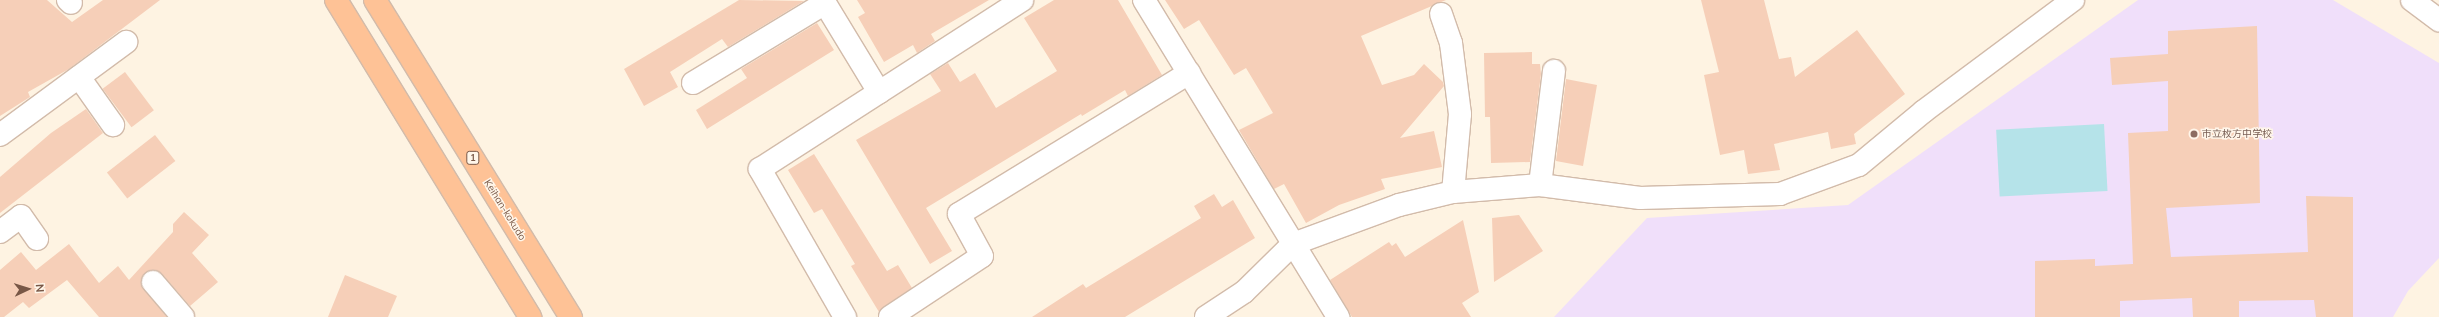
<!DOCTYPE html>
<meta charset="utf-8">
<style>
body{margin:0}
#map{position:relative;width:2439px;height:317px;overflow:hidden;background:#fef3e2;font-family:Mulish,"Noto Sans JP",sans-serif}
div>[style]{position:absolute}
.education>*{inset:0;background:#f0dffa}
.water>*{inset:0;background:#b5e3e9;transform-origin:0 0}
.building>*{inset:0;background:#f6cfb8;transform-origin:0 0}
.roads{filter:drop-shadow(1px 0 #d2bbaa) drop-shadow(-1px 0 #d2bbaa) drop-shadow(0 1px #d2bbaa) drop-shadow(0 -1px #d2bbaa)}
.minor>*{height:22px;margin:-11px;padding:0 11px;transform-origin:11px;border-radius:11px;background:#fff}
.trunk>*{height:22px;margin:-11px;padding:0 11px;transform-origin:11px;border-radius:11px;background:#fec296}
.dots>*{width:11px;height:11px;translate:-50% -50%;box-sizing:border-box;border:2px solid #fff6ea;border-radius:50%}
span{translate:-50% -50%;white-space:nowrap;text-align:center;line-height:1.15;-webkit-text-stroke:3px #fff6ea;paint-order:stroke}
.shield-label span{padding:1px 3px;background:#fff6ea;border:1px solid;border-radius:3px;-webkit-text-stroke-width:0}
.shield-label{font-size:9px;color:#785746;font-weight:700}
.education-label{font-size:10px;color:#785e54}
.left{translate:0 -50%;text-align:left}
.street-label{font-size:10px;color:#785746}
.north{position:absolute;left:8px;top:269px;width:40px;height:40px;-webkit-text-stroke:3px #fff6ea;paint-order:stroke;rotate:86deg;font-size:11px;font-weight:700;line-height:16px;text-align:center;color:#785746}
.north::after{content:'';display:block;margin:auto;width:14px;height:18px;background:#785746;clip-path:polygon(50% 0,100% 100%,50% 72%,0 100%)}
</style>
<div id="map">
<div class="education">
<i style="clip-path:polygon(2138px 0,2333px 0,2439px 63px,2439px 258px,2408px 291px,2393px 317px,1554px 317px,1647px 218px,1848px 205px)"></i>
</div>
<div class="water">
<i style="left:2104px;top:124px;width:67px;height:108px;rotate:87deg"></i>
</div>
<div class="building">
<i style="clip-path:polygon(0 0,47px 0,72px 22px,103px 0,160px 0,69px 69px,28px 92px,30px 97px,0 116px)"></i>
<i style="clip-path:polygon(739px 0,804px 1px,728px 47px,722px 39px,670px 72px,678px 87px,644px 106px,624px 69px)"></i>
<i style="clip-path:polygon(857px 0,989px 0,931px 34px,935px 41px,917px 53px,913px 45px,884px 62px,858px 17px,865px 13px)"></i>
<i style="clip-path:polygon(1054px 0,1118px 0,1162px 75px,1128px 96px,1125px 90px,1082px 116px,1081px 114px,926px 208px,952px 251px,930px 264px,856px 140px,941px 91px,930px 74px,948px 63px,960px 82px,975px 73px,996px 108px,1057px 71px,1024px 18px)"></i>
<i style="clip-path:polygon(1165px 0,1446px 0,1361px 36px,1382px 85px,1414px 75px,1424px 64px,1443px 82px,1444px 86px,1400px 138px,1434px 131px,1442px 167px,1381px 179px,1385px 189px,1339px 205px,1306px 223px,1284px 184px,1274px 189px,1239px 130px,1273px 113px,1246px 68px,1234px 75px,1199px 20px,1184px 29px)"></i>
<i style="clip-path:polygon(1701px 0,1764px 0,1779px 59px,1791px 57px,1795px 77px,1857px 30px,1905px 94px,1854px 134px,1856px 144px,1831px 149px,1828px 132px,1774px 144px,1780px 170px,1748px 174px,1744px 150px,1720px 155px,1704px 75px,1719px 72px)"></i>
<i style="clip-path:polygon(817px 23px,834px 50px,707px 129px,696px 110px,747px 78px,741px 69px)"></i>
<i style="clip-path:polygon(2257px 26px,2260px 203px,2166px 208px,2171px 257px,2308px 252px,2306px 196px,2353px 197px,2353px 317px,2316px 317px,2314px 300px,2239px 301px,2239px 317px,2193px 317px,2192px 298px,2120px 301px,2120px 317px,2035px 317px,2035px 261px,2095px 259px,2095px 266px,2133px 264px,2128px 133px,2168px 131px,2168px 81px,2112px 85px,2110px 58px,2168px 54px,2168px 31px)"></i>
<i style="clip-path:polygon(1532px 52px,1532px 64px,1540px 64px,1541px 74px,1530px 162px,1491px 163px,1490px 117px,1485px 117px,1484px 53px)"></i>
<i style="left:125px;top:72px;width:48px;height:28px;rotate:53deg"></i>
<i style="clip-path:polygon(1566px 79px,1597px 85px,1583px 166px,1556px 161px)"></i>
<i style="clip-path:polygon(86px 109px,103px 133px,0 213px,0 177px,51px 133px)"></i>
<i style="left:155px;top:135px;width:33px;height:61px;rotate:52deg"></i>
<i style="clip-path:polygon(814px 154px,887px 271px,898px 265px,912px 288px,879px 312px,851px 266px,855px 264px,822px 209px,814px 213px,788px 170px)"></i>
<i style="clip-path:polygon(1214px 194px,1222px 207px,1233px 200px,1255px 238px,1125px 317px,1032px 317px,1083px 284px,1086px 288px,1201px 218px,1194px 206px)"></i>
<i style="clip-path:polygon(184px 212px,209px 235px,192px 253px,218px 282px,190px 306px,162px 274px,151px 270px,145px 273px,141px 285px,167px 317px,99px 317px,67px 280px,29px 308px,23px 302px,4px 317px,0 317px,0 270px,21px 252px,36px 270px,69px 244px,99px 283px,118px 266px,129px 280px,173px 232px,173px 224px)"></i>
<i style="clip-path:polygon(1519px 215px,1543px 251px,1494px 282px,1492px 218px)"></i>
<i style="clip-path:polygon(1463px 220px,1479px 292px,1462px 303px,1471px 317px,1352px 317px,1330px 280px,1389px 242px,1392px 246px,1396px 243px,1405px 257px)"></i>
<i style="clip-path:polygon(345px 275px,397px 296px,388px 317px,328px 317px)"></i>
</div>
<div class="roads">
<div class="minor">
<i style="left:68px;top:0;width:4px;rotate:45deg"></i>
<i style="left:823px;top:0;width:108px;rotate:58.7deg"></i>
<i style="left:1144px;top:0;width:372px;rotate:58.5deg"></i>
<i style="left:2412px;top:0;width:34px;rotate:37deg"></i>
<i style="left:1441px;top:14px;width:31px;rotate:71deg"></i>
<i style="left:1451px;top:43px;width:72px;rotate:82.8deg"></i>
<i style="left:1460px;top:114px;width:78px;rotate:95.1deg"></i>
<i style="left:79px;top:77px;width:59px;rotate:54.7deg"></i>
<i style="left:693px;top:83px;width:154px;rotate:-31.2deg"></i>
<i style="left:0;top:135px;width:157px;rotate:-36.4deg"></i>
<i style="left:1540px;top:185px;width:115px;rotate:-83deg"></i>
<i style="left:0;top:232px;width:26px;rotate:-37deg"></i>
<i style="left:21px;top:216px;width:28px;rotate:55deg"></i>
<i style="left:153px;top:282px;width:46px;rotate:49.4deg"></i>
<i style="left:845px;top:317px;width:171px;rotate:-119.9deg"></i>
<i style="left:760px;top:169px;width:312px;rotate:-32.8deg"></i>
<i style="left:890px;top:317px;width:110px;rotate:-33.5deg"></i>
<i style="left:982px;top:256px;width:48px;rotate:-118.7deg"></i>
<i style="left:959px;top:214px;width:270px;rotate:-31.5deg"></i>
<i style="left:1206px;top:317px;width:45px;rotate:-33.3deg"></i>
<i style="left:1244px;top:292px;width:69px;rotate:-44.4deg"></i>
<i style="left:1293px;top:244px;width:113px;rotate:-20.2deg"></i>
<i style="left:1399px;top:205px;width:56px;rotate:-13.5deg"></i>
<i style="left:1453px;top:192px;width:87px;rotate:-4.6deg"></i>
<i style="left:1540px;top:185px;width:101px;rotate:7.4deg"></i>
<i style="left:1640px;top:198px;width:140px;rotate:-1.6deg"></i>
<i style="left:1780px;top:194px;width:84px;rotate:-20.2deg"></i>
<i style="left:1859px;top:165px;width:85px;rotate:-39.7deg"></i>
<i style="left:1924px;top:111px;width:186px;rotate:-36.7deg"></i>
</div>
<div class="trunk">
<i style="left:336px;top:0;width:372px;rotate:58.5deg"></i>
<i style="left:375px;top:0;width:373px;rotate:58.3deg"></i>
</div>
</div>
<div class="dots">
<i style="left:2194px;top:134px;background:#8d6e63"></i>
</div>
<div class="shield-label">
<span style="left:473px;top:158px">1</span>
</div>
<div class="education-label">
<span class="left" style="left:2202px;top:134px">市立枚方中学校</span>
</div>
<div class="street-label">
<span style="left:505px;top:210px;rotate:58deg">Keihan-kokudo</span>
</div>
<div class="north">N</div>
</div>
